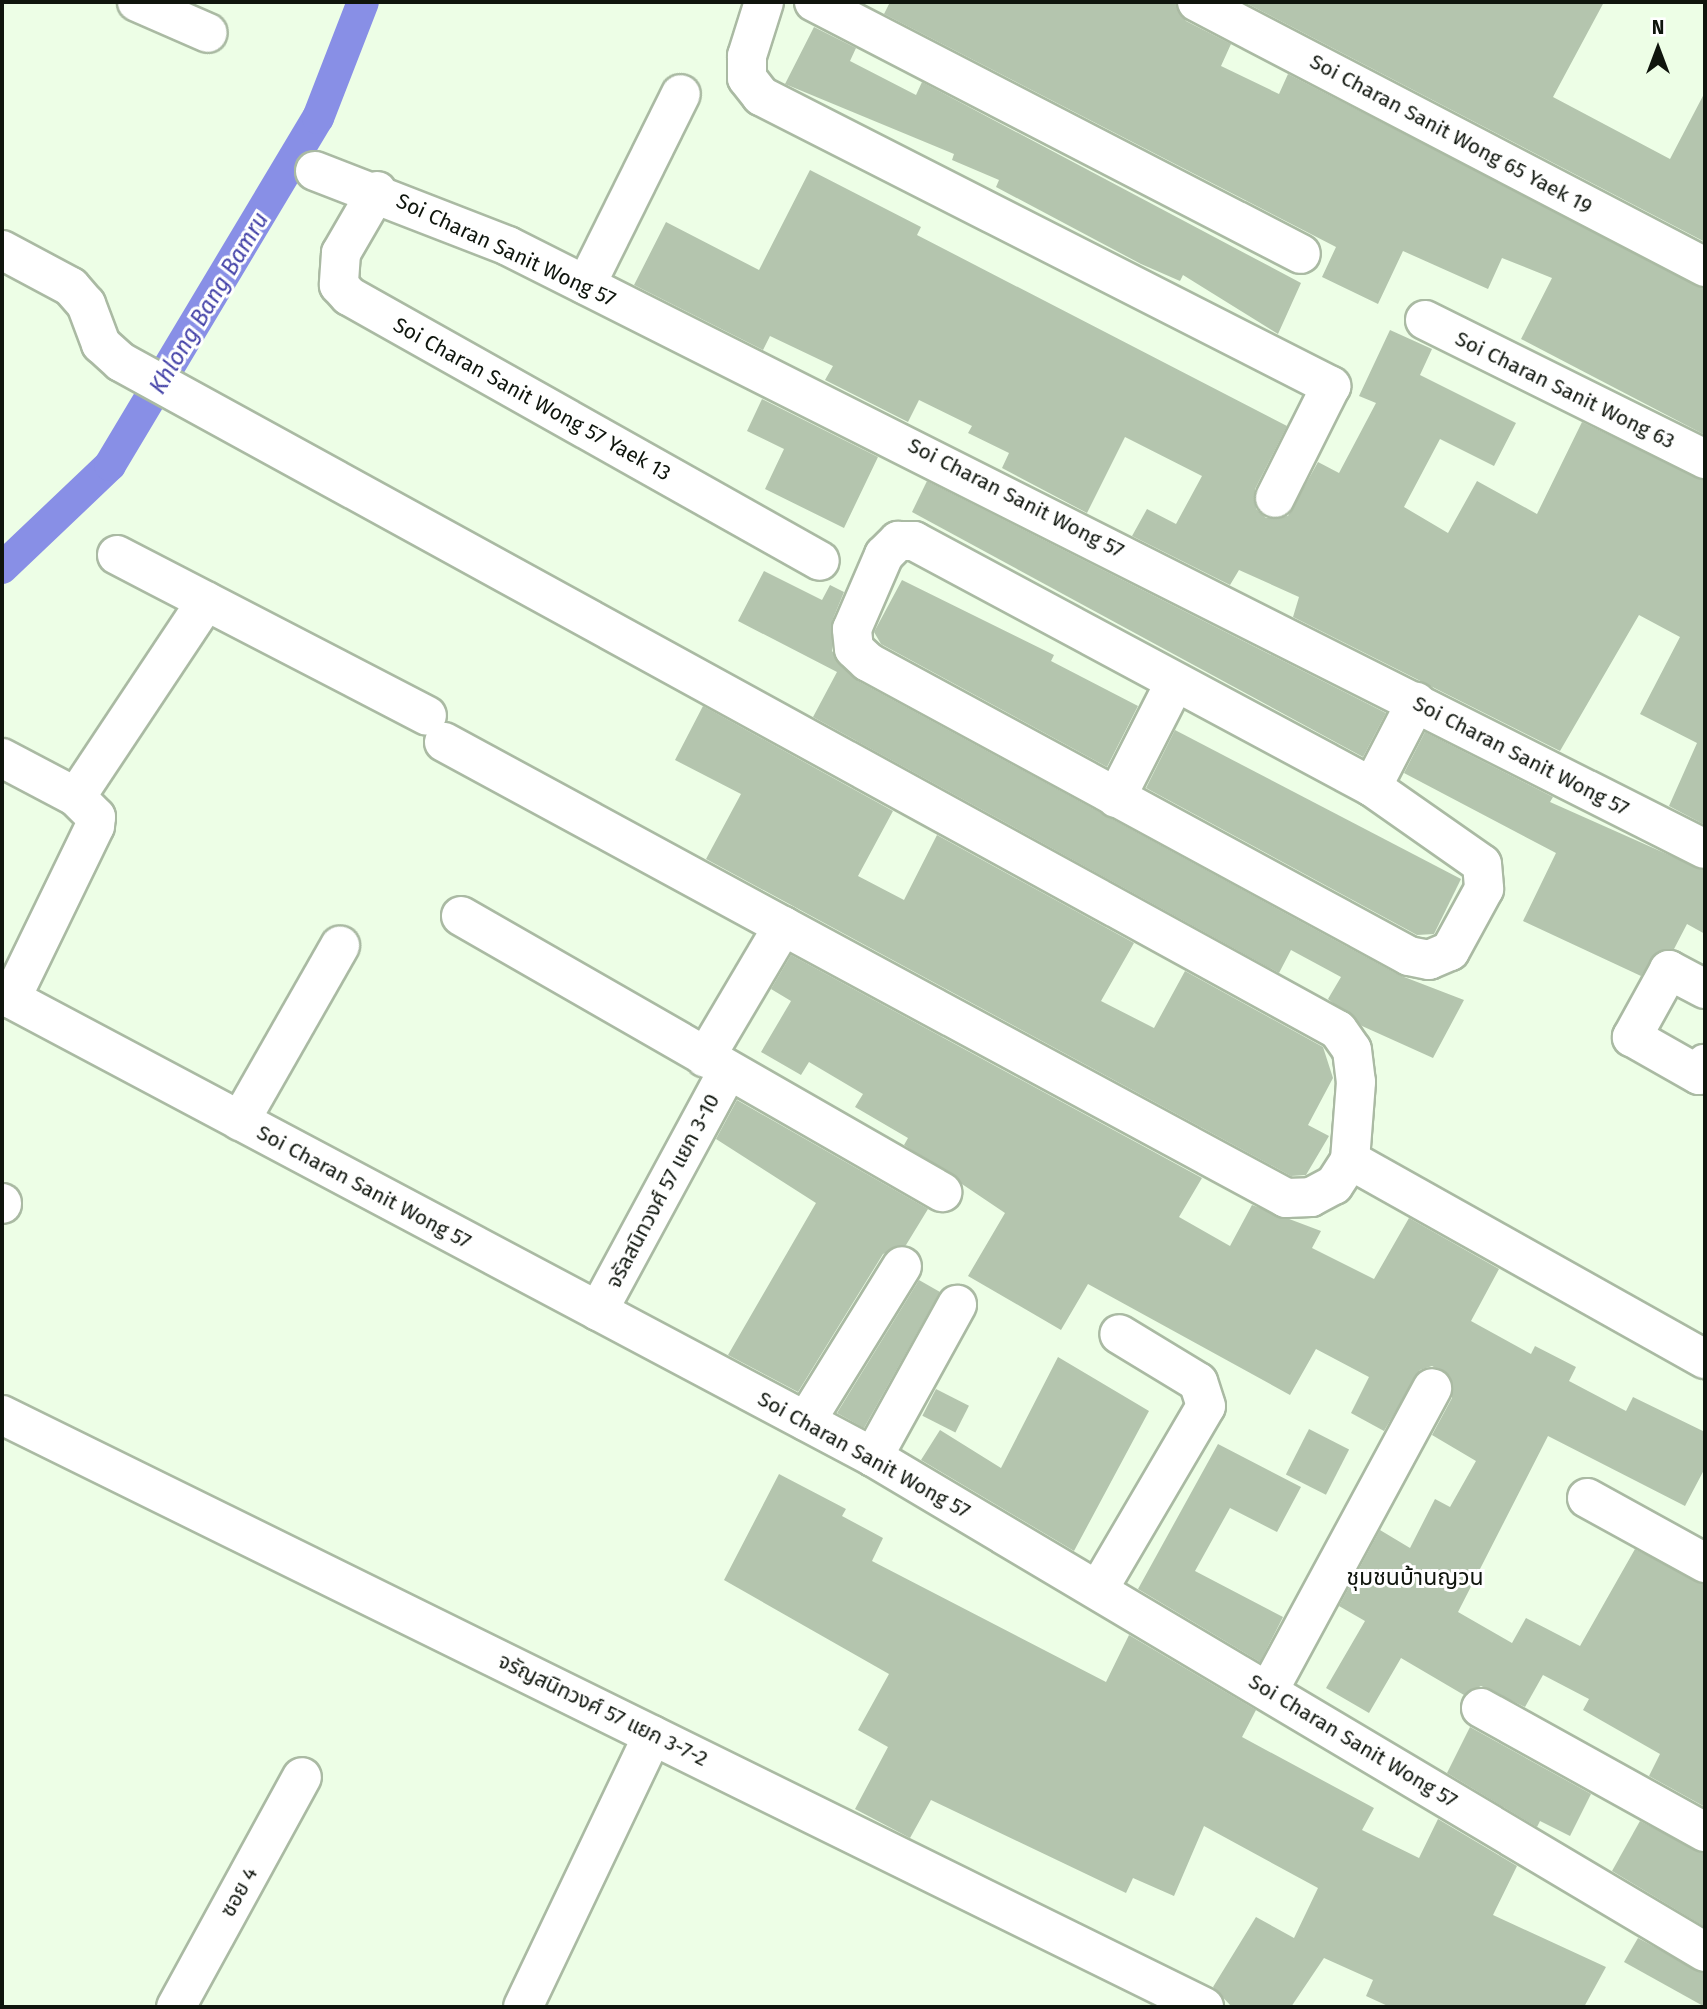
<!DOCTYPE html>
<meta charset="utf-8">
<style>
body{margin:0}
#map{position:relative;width:1707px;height:2009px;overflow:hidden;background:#edfee6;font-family:"Fira Sans","Noto Sans Thai",sans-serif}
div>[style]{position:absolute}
.canal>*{height:32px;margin:-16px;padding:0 16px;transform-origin:16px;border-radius:16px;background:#888fe6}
.building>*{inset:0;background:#b4c5ae;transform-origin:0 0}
.roads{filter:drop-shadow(2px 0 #aabaa3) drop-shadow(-2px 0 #aabaa3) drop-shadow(0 2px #aabaa3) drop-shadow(0 -2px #aabaa3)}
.minor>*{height:38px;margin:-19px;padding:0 19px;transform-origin:19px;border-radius:19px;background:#fff}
span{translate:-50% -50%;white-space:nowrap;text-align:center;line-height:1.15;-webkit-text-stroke:6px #fff;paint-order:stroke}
.street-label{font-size:21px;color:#0f150d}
.water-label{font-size:23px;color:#4543a8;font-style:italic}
.neighbourhood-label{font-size:23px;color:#0f150d}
.frame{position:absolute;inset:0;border:4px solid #0f150d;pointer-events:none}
.north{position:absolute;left:1623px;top:14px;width:70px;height:70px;-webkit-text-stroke:5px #fff;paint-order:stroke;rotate:0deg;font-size:19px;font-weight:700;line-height:28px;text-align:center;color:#0f150d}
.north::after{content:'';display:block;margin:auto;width:24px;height:32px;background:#0f150d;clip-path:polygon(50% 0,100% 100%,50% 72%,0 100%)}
</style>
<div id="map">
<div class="canal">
<i style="left:2px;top:568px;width:149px;rotate:-43.6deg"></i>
<i style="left:110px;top:465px;width:405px;rotate:-59.1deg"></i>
<i style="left:318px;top:118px;width:124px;rotate:-68.8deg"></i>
</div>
<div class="building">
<i style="clip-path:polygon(890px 2px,1175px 2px,1186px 21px,1231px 44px,1221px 66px,1279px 94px,1288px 74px,1705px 289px,1705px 435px,1521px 339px,1552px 278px,1502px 258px,1488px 289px,1403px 251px,1378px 304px,1322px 277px,1336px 247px,884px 14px)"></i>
<i style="clip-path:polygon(1244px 2px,1604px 2px,1553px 97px,1670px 159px,1705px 92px,1705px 242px)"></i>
<i style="clip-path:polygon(814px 27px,856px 48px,850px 61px,916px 95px,922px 82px,1301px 283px,1278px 334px,1183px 275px,1180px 281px,1141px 264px,996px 187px,999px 180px,952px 160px,954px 154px,785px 84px)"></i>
<i style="clip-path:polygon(810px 170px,921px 227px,917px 235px,1287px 426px,1255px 489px,1256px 509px,1266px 518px,1288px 516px,1318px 462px,1339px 473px,1376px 403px,1359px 396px,1390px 330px,1432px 349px,1420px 375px,1516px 423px,1494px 466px,1440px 439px,1404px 507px,1448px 533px,1477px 481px,1537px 514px,1582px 422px,1705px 481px,1705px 825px,1669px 806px,1697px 743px,1640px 714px,1680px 637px,1639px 615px,1560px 751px,1293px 617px,1299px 597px,1239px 570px,1230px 585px,1132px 536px,1147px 509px,1176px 524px,1202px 476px,1125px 437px,1087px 513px,1002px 468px,1009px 453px,968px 433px,972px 426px,919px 400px,908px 422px,825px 380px,833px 366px,770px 336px,763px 350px,634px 285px,666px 222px,759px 270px)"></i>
<i style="clip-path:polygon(762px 399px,878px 457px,844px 528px,765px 489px,784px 449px,747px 431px)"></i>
<i style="clip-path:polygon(927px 481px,1386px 713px,1363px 757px,912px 512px)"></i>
<i style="clip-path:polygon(764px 571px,822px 600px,830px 585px,844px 592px,832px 621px,832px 651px,858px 681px,1399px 975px,1464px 1000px,1433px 1058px,1362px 1026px,1328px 999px,1341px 977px,1291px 950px,1279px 973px,813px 717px,837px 672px,738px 621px)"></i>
<i style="clip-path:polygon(902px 580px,1054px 655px,1051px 661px,1138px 706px,1107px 767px,881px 644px,874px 632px)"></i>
<i style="clip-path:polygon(703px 706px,893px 811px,858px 876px,904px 900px,937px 835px,1134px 943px,1101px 1001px,1154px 1028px,1185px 971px,1323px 1047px,1333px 1078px,1308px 1125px,1329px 1136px,1306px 1175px,1291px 1176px,706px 859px,741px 794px,675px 760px)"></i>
<i style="clip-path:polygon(1175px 730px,1461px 879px,1434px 934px,1417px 935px,1146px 788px)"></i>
<i style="clip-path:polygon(1425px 732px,1553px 797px,1550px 802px,1705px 871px,1705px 934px,1687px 924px,1674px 949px,1657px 952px,1641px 976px,1523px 921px,1556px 853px,1404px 773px)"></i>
<i style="clip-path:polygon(791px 955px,1202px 1178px,1179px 1217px,1230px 1246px,1252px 1205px,1321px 1231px,1312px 1248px,1374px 1279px,1409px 1218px,1499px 1269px,1471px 1321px,1531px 1354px,1535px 1346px,1576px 1367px,1569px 1381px,1626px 1411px,1633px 1397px,1705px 1432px,1705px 1468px,1685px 1506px,1548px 1436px,1458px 1612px,1512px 1643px,1526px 1618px,1580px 1646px,1635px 1549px,1705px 1585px,1705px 1807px,1649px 1776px,1660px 1754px,1583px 1710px,1589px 1699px,1543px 1675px,1525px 1707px,1481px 1686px,1464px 1695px,1401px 1658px,1369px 1713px,1326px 1688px,1365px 1621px,1339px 1606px,1380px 1530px,1410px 1548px,1435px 1499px,1450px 1507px,1476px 1461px,1432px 1435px,1452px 1398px,1450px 1376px,1432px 1366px,1420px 1370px,1384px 1431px,1351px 1413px,1369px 1377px,1316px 1349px,1290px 1395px,1088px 1284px,1061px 1330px,968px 1276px,1005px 1213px,904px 1145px,908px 1138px,855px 1107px,863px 1094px,809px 1062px,801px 1075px,761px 1052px,791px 1001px,771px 989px)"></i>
<i style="clip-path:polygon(737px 1100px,928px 1209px,906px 1245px,883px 1254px,798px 1392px,728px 1355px,816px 1203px,716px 1139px)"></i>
<i style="clip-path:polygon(919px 1280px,940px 1292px,864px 1428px,837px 1413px)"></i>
<i style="clip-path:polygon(1058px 1357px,1149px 1411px,1074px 1551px,921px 1460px,940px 1430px,1001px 1468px)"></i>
<i style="left:936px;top:1389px;width:37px;height:30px;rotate:27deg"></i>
<i style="left:1309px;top:1429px;width:45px;height:51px;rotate:27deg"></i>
<i style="clip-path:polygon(1218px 1444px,1301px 1487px,1277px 1532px,1230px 1508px,1195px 1571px,1283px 1617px,1260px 1662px,1138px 1589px)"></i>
<i style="clip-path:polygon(779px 1474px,846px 1509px,842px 1516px,883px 1538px,872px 1561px,1106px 1682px,1129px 1635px,1256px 1710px,1242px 1737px,1374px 1808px,1362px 1830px,1419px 1858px,1438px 1819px,1517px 1866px,1493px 1915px,1606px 1967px,1584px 2007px,1390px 2007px,1366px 1996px,1373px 1980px,1324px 1958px,1291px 2007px,1232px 2007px,1213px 1987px,1256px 1917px,1294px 1938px,1318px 1888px,1204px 1826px,1174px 1896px,1133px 1878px,1126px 1893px,931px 1800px,910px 1838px,855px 1809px,888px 1747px,858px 1730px,889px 1674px,724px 1580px)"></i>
<i style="clip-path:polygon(1470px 1727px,1591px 1794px,1570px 1836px,1540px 1821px,1537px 1827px,1447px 1773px)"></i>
<i style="clip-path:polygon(1640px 1821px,1705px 1854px,1705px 1927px,1612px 1871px)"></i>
<i style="clip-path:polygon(1638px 1938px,1705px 1974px,1705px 2007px,1624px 1962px)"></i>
</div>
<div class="roads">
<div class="minor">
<i style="left:137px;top:2px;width:77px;rotate:23.6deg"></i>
<i style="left:764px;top:2px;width:57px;rotate:107.5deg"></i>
<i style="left:747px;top:56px;width:22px;rotate:90deg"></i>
<i style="left:747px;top:78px;width:23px;rotate:52deg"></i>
<i style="left:761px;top:96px;width:640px;rotate:26.97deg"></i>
<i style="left:1331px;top:386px;width:125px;rotate:116.6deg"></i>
<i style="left:814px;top:2px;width:548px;rotate:27.36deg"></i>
<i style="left:1197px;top:2px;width:573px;rotate:27.55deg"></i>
<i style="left:315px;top:171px;width:207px;rotate:21.2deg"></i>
<i style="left:508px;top:246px;width:1340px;rotate:26.74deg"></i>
<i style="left:377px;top:191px;width:72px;rotate:120.1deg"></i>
<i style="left:341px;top:253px;width:32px;rotate:94deg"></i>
<i style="left:339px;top:285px;width:15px;rotate:48deg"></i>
<i style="left:349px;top:296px;width:540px;rotate:29.36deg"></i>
<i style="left:2px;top:250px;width:78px;rotate:28.2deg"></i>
<i style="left:71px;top:287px;width:23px;rotate:49deg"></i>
<i style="left:86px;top:304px;width:43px;rotate:69.4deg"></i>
<i style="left:101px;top:344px;width:27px;rotate:42deg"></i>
<i style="left:121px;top:362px;width:1388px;rotate:28.76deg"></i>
<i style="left:1338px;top:1030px;width:24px;rotate:55deg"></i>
<i style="left:1352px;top:1050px;width:32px;rotate:83deg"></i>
<i style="left:1356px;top:1082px;width:78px;rotate:94.4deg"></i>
<i style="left:1350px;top:1160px;width:407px;rotate:29.3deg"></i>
<i style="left:586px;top:285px;width:213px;rotate:-63.6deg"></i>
<i style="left:1425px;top:320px;width:313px;rotate:26.4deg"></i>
<i style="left:117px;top:555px;width:349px;rotate:27.4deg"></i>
<i style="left:444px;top:742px;width:386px;rotate:28.5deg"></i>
<i style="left:783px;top:926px;width:153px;rotate:120.6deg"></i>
<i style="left:2px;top:758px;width:84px;rotate:27.8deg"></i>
<i style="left:1372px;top:787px;width:134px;rotate:35deg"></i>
<i style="left:1482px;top:864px;width:25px;rotate:85deg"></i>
<i style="left:1484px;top:889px;width:71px;rotate:118.7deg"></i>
<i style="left:1450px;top:951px;width:23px;rotate:157deg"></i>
<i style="left:1429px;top:960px;width:20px;rotate:-169deg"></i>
<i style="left:1409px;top:956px;width:616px;rotate:-151.48deg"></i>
<i style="left:868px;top:662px;width:19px;rotate:-137deg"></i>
<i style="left:854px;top:649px;width:20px;rotate:-96deg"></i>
<i style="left:852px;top:629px;width:81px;rotate:-66.6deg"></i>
<i style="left:884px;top:555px;width:20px;rotate:-45deg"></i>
<i style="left:898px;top:541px;width:16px"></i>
<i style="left:914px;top:541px;width:520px;rotate:28.24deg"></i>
<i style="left:1372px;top:787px;width:96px;rotate:-62.6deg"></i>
<i style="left:1116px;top:798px;width:128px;rotate:-63deg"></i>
<i style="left:461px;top:916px;width:555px;rotate:29.85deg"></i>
<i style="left:783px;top:926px;width:572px;rotate:28.4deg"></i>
<i style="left:1286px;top:1198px;width:25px;rotate:-2deg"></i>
<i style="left:1311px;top:1197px;width:26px;rotate:-28deg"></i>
<i style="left:1334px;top:1185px;width:30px;rotate:-57deg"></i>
<i style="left:1705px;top:989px;width:41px;rotate:-152.2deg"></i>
<i style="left:1669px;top:970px;width:77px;rotate:118.9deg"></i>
<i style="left:1632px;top:1037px;width:77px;rotate:29.6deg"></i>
<i style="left:1699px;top:1075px;width:13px;rotate:-61deg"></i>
<i style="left:2px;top:994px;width:986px;rotate:27.99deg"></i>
<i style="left:873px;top:1457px;width:968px;rotate:30.75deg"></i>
<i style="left:11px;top:999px;width:192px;rotate:-64.1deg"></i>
<i style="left:95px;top:826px;width:9px;rotate:-84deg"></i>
<i style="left:96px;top:817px;width:28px;rotate:-135deg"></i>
<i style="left:76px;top:797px;width:235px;rotate:-56.4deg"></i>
<i style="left:240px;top:1121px;width:202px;rotate:-60.3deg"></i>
<i style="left:2px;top:1204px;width:1px;rotate:-90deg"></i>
<i style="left:598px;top:1311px;width:273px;rotate:-61.6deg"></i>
<i style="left:2px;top:1415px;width:1340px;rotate:26.22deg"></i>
<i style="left:806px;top:1421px;width:182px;rotate:-58.2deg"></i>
<i style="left:873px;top:1457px;width:174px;rotate:-61.1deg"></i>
<i style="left:1587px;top:1498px;width:135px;rotate:28.8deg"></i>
<i style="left:1098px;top:1590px;width:213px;rotate:-59.6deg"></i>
<i style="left:1206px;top:1406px;width:25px;rotate:-108deg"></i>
<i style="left:1198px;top:1382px;width:92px;rotate:-148.7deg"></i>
<i style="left:1269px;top:1690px;width:343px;rotate:-61.6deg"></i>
<i style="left:1481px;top:1708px;width:256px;rotate:29deg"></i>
<i style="left:176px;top:2007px;width:262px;rotate:-61.3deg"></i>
<i style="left:523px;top:2007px;width:301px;rotate:-64.5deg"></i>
</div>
</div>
<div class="street-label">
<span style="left:1451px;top:134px;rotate:28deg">Soi Charan Sanit Wong 65 Yaek 19</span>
<span style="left:506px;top:250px;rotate:25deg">Soi Charan Sanit Wong 57</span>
<span style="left:1565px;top:390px;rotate:26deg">Soi Charan Sanit Wong 63</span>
<span style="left:532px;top:399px;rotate:29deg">Soi Charan Sanit Wong 57 Yaek 13</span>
<span style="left:1016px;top:498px;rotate:27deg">Soi Charan Sanit Wong 57</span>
<span style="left:1521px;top:756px;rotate:27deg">Soi Charan Sanit Wong 57</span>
<span style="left:364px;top:1187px;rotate:28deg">Soi Charan Sanit Wong 57</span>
<span style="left:663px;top:1191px;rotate:-62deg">จรัลสนิทวงศ์ 57 แยก 3-10</span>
<span style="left:864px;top:1455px;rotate:29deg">Soi Charan Sanit Wong 57</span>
<span style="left:603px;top:1710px;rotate:26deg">จรัญสนิทวงศ์ 57 แยก 3-7-2</span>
<span style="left:1353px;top:1741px;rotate:31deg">Soi Charan Sanit Wong 57</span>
<span style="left:239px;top:1892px;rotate:-61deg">ซอย 4</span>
</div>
<div class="water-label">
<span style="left:209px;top:303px;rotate:-59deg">Khlong Bang Bamru</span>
</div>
<div class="neighbourhood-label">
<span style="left:1415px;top:1577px">ชุมชนบ้านญวน</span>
</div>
<div class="frame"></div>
<div class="north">N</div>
</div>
